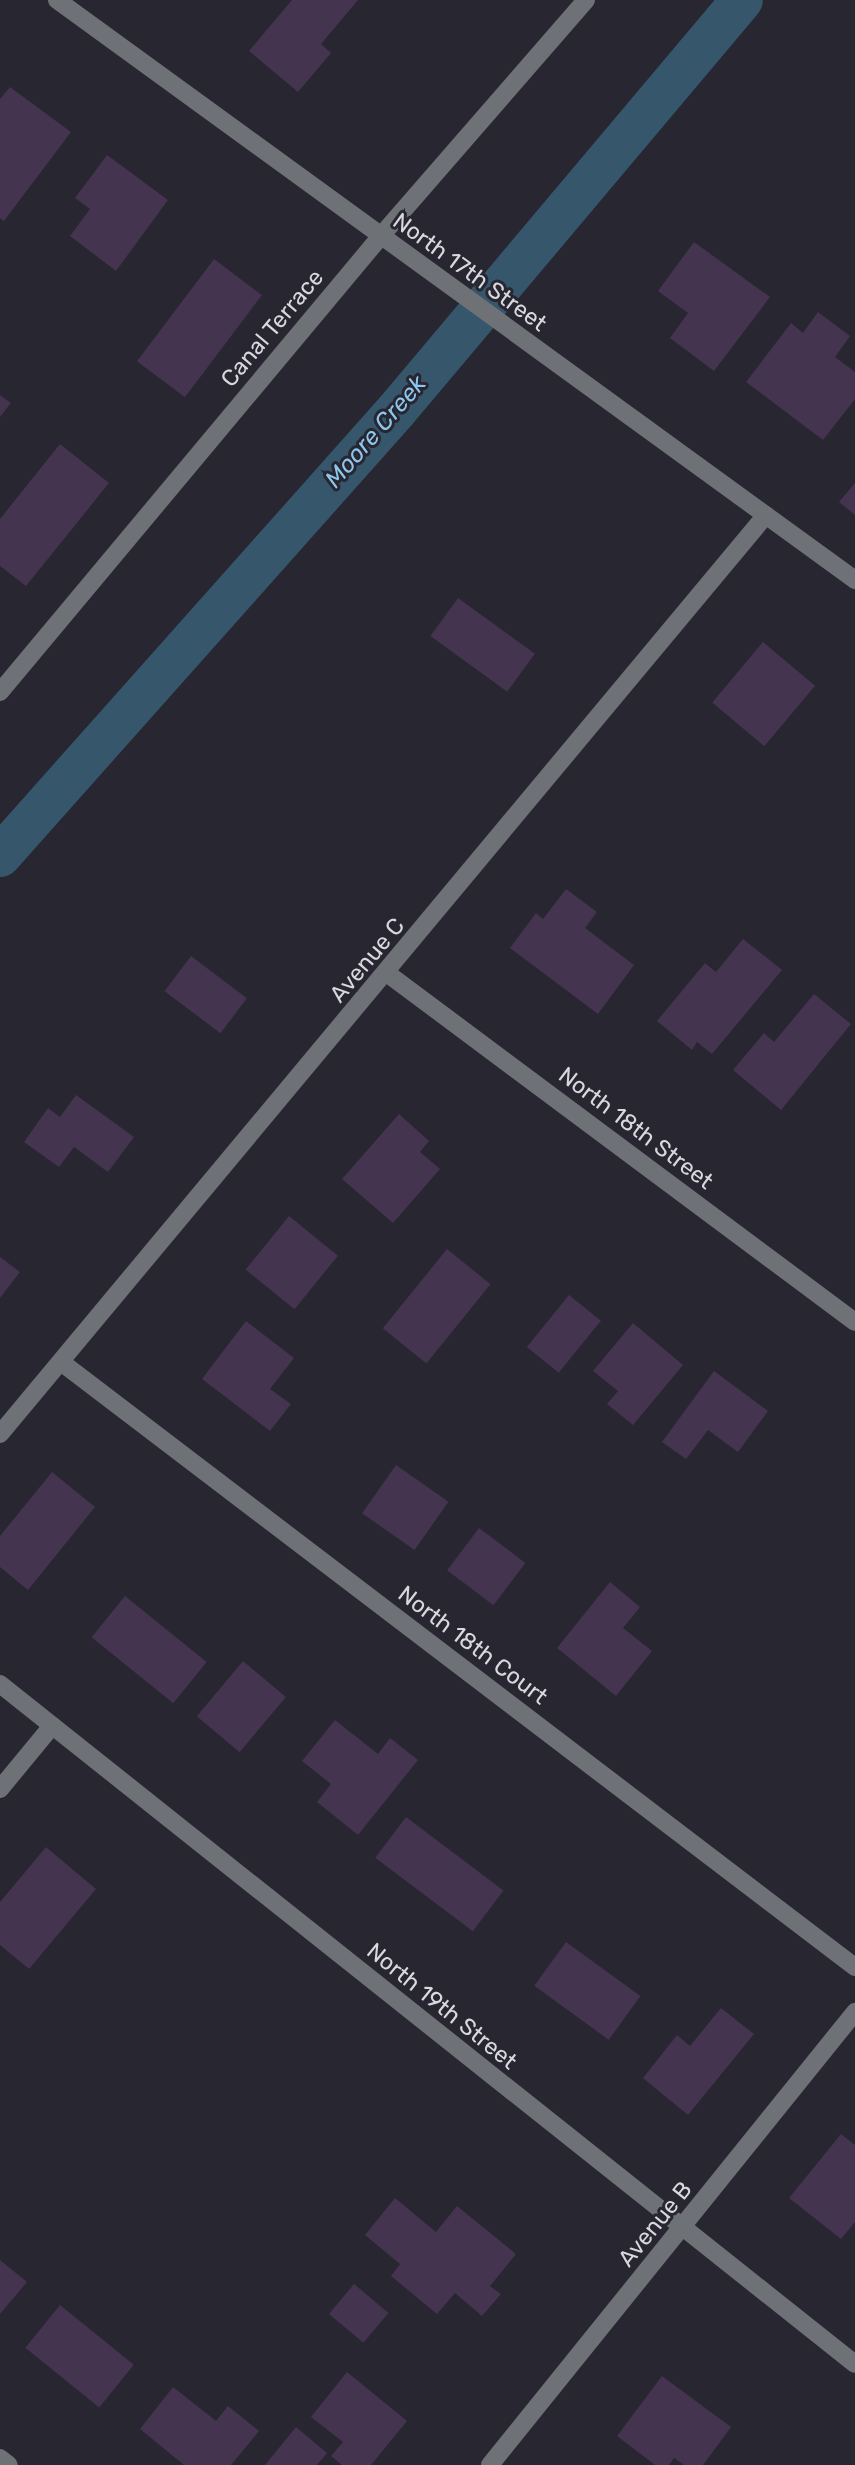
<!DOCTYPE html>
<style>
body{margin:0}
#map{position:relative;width:855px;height:2465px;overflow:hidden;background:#272631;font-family:Rubik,sans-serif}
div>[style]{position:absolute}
.canal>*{height:42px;margin:-21px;padding:0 21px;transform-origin:21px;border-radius:21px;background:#36566b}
.building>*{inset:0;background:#45344f;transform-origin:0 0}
.minor>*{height:18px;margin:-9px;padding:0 9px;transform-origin:9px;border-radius:9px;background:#6e7176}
span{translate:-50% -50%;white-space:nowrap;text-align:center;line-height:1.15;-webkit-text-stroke:6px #272631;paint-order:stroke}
.street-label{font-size:23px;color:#d8d8df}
.water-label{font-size:24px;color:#8ec7ee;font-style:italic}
</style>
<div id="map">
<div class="canal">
<i style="left:0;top:856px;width:596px;rotate:-48.33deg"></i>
<i style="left:396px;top:411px;width:537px;rotate:-49.91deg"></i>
</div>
<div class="building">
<i style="clip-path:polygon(292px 0,358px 0,321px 44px,331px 53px,298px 92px,249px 51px)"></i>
<i style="clip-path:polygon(10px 87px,71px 132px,4px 221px,0 218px,0 99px)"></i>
<i style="clip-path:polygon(107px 155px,168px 200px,116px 271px,70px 236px,90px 209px,75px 198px)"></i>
<i style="clip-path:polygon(694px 242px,770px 297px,714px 371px,670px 338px,688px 313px,658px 291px)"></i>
<i style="left:214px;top:259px;width:60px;height:128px;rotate:37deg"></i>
<i style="clip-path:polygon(818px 312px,850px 336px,835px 357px,855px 372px,855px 399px,823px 440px,746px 382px,791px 323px,803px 333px)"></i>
<i style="clip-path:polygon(0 395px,11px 403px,0 417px)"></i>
<i style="clip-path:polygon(60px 444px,109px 483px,26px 586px,0 566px,0 519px)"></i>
<i style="clip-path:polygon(855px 483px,855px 515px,839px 502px)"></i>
<i style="left:458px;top:598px;width:95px;height:47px;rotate:36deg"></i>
<i style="left:763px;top:642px;width:68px;height:79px;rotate:40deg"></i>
<i style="clip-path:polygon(566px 889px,597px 912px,585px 928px,634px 965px,598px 1014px,510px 948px,536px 913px,543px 919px)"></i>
<i style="clip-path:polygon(743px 939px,782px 970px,712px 1054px,697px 1042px,692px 1050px,657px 1021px,705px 963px,716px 972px)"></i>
<i style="left:191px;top:956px;width:70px;height:44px;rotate:37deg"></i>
<i style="clip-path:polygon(814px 994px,851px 1024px,781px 1110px,733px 1070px,764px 1033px,774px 1042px)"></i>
<i style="clip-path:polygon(76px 1095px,134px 1137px,108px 1172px,74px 1147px,59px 1167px,24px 1142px,48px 1108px,60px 1117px)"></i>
<i style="clip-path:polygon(399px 1114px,429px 1141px,420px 1152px,440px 1169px,393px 1223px,342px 1179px)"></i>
<i style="left:289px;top:1216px;width:63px;height:69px;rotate:39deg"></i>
<i style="left:447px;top:1249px;width:56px;height:102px;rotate:39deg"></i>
<i style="clip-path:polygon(0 1257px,20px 1272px,0 1298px)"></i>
<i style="left:569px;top:1295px;width:41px;height:67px;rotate:39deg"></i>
<i style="clip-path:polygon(246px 1321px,294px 1358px,270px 1389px,291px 1404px,270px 1431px,202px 1379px)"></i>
<i style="clip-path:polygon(633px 1323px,683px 1365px,633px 1425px,607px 1404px,618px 1391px,593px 1371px)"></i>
<i style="clip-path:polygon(714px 1371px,768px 1411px,738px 1452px,708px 1430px,686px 1459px,662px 1442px)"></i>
<i style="left:396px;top:1465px;width:64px;height:59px;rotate:35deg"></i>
<i style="clip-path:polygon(52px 1472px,95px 1507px,28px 1590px,0 1567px,0 1536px)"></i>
<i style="left:479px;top:1528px;width:58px;height:53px;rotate:37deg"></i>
<i style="clip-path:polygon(610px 1582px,640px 1607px,623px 1628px,652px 1651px,616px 1696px,557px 1648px)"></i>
<i style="left:125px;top:1596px;width:105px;height:53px;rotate:39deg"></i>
<i style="left:243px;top:1661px;width:56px;height:72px;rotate:40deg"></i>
<i style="clip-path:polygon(335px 1720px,378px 1754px,390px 1738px,418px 1760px,358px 1835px,317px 1802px,331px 1784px,302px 1761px)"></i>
<i style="left:406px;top:1817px;width:122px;height:51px;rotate:37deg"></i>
<i style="clip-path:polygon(46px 1847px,96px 1889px,29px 1969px,0 1945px,0 1902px)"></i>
<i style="left:566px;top:1942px;width:92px;height:54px;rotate:36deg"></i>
<i style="clip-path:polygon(721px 2008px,754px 2034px,688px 2115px,643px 2078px,677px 2035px,690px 2046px)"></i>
<i style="clip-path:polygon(841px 2134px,855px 2145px,855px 2222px,841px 2239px,789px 2198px)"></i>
<i style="clip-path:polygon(395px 2198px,436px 2232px,457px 2206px,516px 2254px,490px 2286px,501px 2294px,482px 2316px,455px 2293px,437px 2314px,391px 2276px,400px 2264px,365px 2235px)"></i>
<i style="clip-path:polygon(0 2260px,27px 2282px,0 2314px)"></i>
<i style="left:354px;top:2284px;width:45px;height:39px;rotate:40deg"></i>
<i style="left:60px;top:2305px;width:95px;height:55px;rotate:39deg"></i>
<i style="clip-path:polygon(347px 2372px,407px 2421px,371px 2465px,342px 2465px,331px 2456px,343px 2442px,311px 2417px)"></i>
<i style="clip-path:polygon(662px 2376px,731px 2427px,703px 2465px,684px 2465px,674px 2458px,669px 2465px,655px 2465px,617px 2436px)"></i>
<i style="clip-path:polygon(173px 2387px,216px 2421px,228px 2406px,259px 2431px,231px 2465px,184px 2465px,140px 2429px)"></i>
<i style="clip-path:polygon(296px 2427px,327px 2453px,317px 2465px,265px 2465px)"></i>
</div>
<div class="minor">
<i style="left:57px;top:0;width:987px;rotate:36.01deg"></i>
<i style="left:0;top:692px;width:593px;rotate:-50.13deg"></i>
<i style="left:380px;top:237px;width:314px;rotate:-49deg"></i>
<i style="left:388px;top:974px;width:582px;rotate:36.69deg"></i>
<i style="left:61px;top:1362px;width:998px;rotate:37.31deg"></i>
<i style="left:0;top:1434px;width:1196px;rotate:-50.19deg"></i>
<i style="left:0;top:1684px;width:1092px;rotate:38.5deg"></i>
<i style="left:0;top:1789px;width:82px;rotate:-50.5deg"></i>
<i style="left:0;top:2458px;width:11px;rotate:38deg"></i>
<i style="left:490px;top:2465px;width:582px;rotate:-51.14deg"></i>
</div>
<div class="street-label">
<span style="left:470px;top:272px;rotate:36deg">North 17th Street</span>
<span style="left:272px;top:328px;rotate:-50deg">Canal Terrace</span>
<span style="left:367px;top:960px;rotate:-50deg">Avenue C</span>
<span style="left:636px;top:1128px;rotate:37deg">North 18th Street</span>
<span style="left:473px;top:1645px;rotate:37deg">North 18th Court</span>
<span style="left:442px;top:2006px;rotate:39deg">North 19th Street</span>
<span style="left:655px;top:2224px;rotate:-51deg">Avenue B</span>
</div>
<div class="water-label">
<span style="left:376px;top:432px;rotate:-49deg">Moore Creek</span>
</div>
</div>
